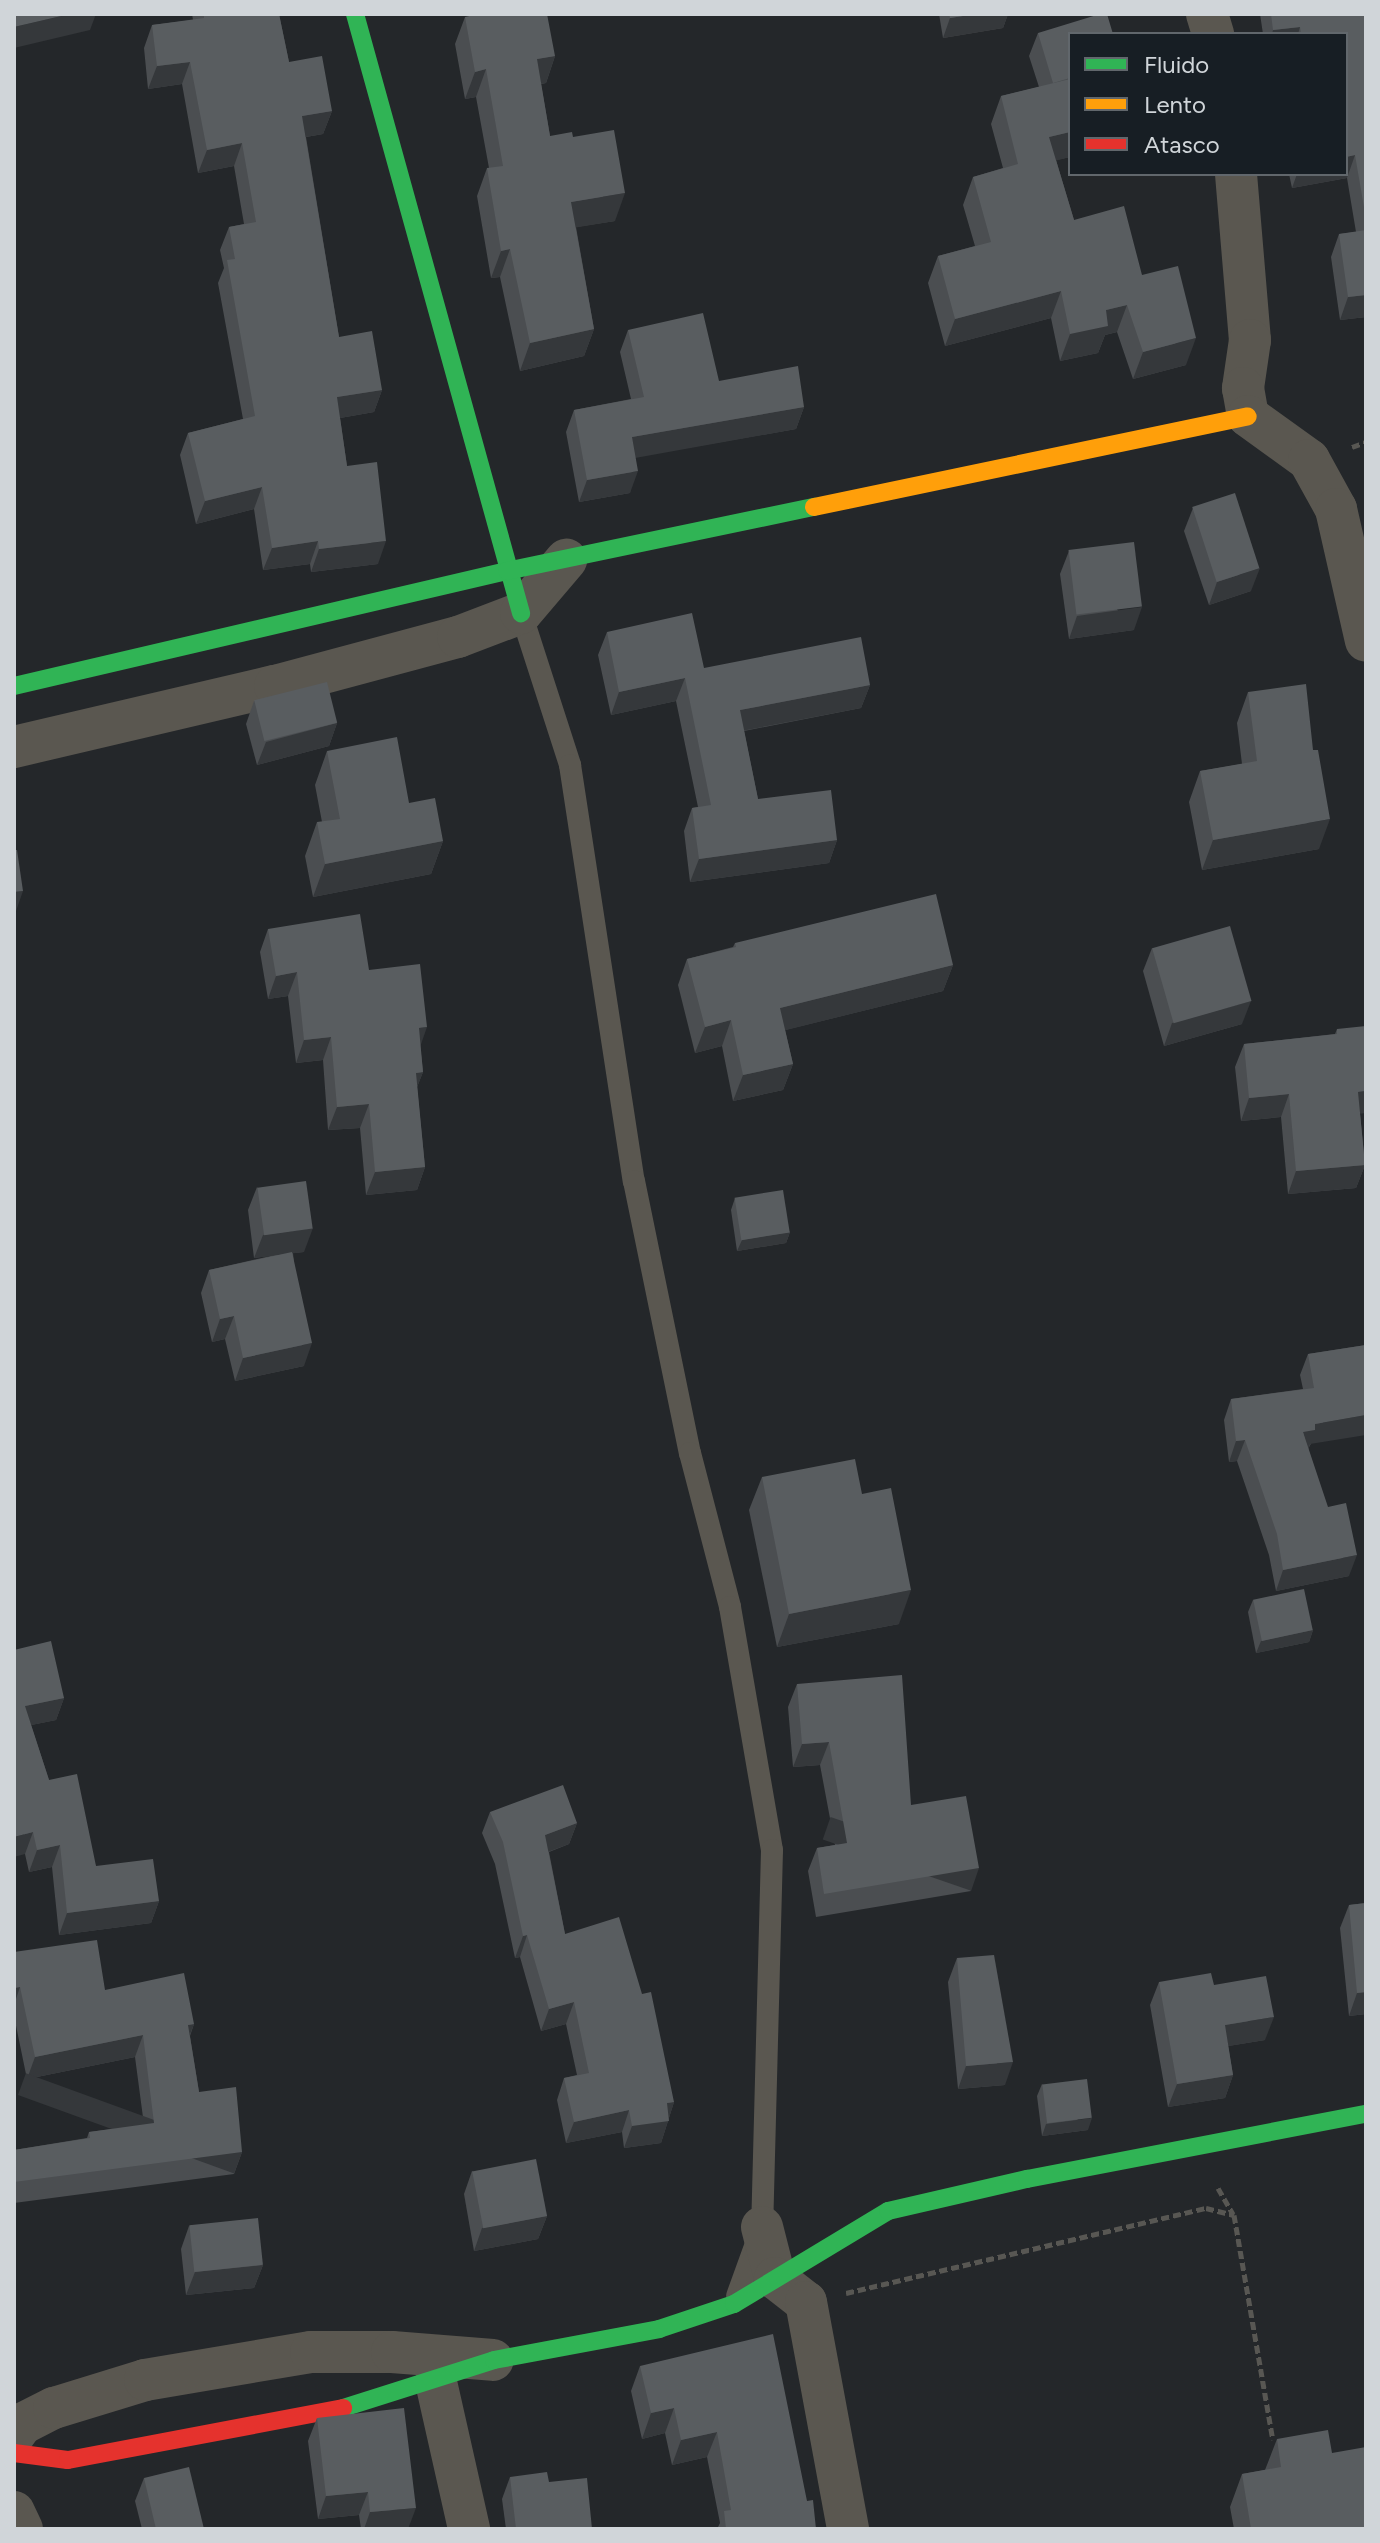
<!DOCTYPE html>
<style>
body{margin:0}
#map{position:relative;width:1380px;height:2543px;overflow:hidden;background:#24272a;font-family:Figtree,sans-serif}
div>[style]{position:absolute}
.path>*{height:5px;margin-top:-2.5px;transform-origin:0;background:repeating-linear-gradient(90deg,#585753 0 8px,transparent 0 12px)}
.lane>*{height:22px;margin:-11px;padding:0 11px;transform-origin:11px;border-radius:11px;background:#5a5750}
.street>*{height:42px;margin:-21px;padding:0 21px;transform-origin:21px;border-radius:21px;background:#5a5750}
.fast>*{height:18px;margin:-9px;padding:0 9px;transform-origin:9px;border-radius:9px;background:#30b455}
.slow>*{height:18px;margin:-9px;padding:0 9px;transform-origin:9px;border-radius:9px;background:#ff9f0a}
.jam>*{height:18px;margin:-9px;padding:0 9px;transform-origin:9px;border-radius:9px;background:#e5322d}
.wall>*{inset:0;background:#4b4e51}
.shaded-wall>*{inset:0;background:#35383b;transform-origin:0 0}
.building>*{inset:0;background:#595d60;transform-origin:0 0}
span{translate:-50% -50%;white-space:nowrap;text-align:center;line-height:1.15;-webkit-text-stroke:8px #171e24;paint-order:stroke}
.frame{position:absolute;inset:0;border:16px solid #d0d5d9;pointer-events:none}
.legend{position:absolute;left:1068px;top:32px;width:280px;height:144px;box-sizing:border-box;background:#171e24;border:2px solid #61676c;margin:0;padding:10px 14px;list-style:none;font-size:24px;color:#d0d5d9}
.legend li{display:flex;align-items:center;gap:16px;height:40px}
.legend b{width:40px;border:2px solid #61676c}
</style>
<div id="map">
<div class="path">
<i style="left:1352px;top:447px;width:15px;rotate:-20deg"></i>
<i style="left:1218px;top:2188px;width:30px;rotate:60deg"></i>
<i style="left:846px;top:2293px;width:370px;rotate:-13.3deg"></i>
<i style="left:1206px;top:2208px;width:29px;rotate:14deg"></i>
<i style="left:1234px;top:2215px;width:228px;rotate:80.2deg"></i>
</div>
<div class="lane">
<i style="left:521px;top:613px;width:160px;rotate:72.1deg"></i>
<i style="left:570px;top:765px;width:421px;rotate:81.3deg"></i>
<i style="left:634px;top:1181px;width:278px;rotate:78.4deg"></i>
<i style="left:690px;top:1453px;width:159px;rotate:75.4deg"></i>
<i style="left:730px;top:1607px;width:247px;rotate:80.2deg"></i>
<i style="left:772px;top:1850px;width:377px;rotate:91.5deg"></i>
<i style="left:762px;top:2227px;width:73px;rotate:109.9deg"></i>
</div>
<div class="street">
<i style="left:1207px;top:14px;width:21px;rotate:73deg"></i>
<i style="left:1236px;top:174px;width:167px;rotate:85.2deg"></i>
<i style="left:1250px;top:340px;width:49px;rotate:98.3deg"></i>
<i style="left:1243px;top:388px;width:28px;rotate:80deg"></i>
<i style="left:1248px;top:416px;width:75px;rotate:35.8deg"></i>
<i style="left:1309px;top:460px;width:56px;rotate:61.1deg"></i>
<i style="left:1336px;top:509px;width:135px;rotate:77.2deg"></i>
<i style="left:14px;top:747px;width:268px;rotate:-13.2deg"></i>
<i style="left:275px;top:686px;width:189px;rotate:-15deg"></i>
<i style="left:458px;top:637px;width:67px;rotate:-20.9deg"></i>
<i style="left:521px;top:613px;width:70px;rotate:-49.7deg"></i>
<i style="left:762px;top:2227px;width:53px;rotate:75.7deg"></i>
<i style="left:775px;top:2278px;width:39px;rotate:38deg"></i>
<i style="left:806px;top:2302px;width:231px;rotate:79.5deg"></i>
<i style="left:436px;top:2382px;width:151px;rotate:77.3deg"></i>
<i style="left:14px;top:2435px;width:14px;rotate:-54deg"></i>
<i style="left:22px;top:2424px;width:36px;rotate:-27deg"></i>
<i style="left:54px;top:2408px;width:95px;rotate:-17.1deg"></i>
<i style="left:145px;top:2380px;width:168px;rotate:-9.6deg"></i>
<i style="left:311px;top:2352px;width:81px"></i>
<i style="left:392px;top:2352px;width:101px;rotate:4.5deg"></i>
<i style="left:14px;top:2512px;width:19px;rotate:65deg"></i>
</div>
<div class="fast">
<i style="left:355px;top:14px;width:622px;rotate:74.51deg"></i>
<i style="left:14px;top:686px;width:506px;rotate:-13.13deg"></i>
<i style="left:507px;top:571px;width:314px;rotate:-11.8deg"></i>
<i style="left:343px;top:2408px;width:158px;rotate:-17.6deg"></i>
<i style="left:494px;top:2360px;width:168px;rotate:-10.6deg"></i>
<i style="left:659px;top:2329px;width:79px;rotate:-18.4deg"></i>
<i style="left:734px;top:2304px;width:180px;rotate:-31.1deg"></i>
<i style="left:888px;top:2211px;width:143px;rotate:-13deg"></i>
<i style="left:1027px;top:2179px;width:345px;rotate:-10.9deg"></i>
</div>
<div class="slow">
<i style="left:814px;top:507px;width:443px;rotate:-11.8deg"></i>
</div>
<div class="jam">
<i style="left:14px;top:2453px;width:54px;rotate:7.4deg"></i>
<i style="left:68px;top:2460px;width:280px;rotate:-10.7deg"></i>
</div>
<div class="wall">
<i style="clip-path:polygon(192px 14px,279px 14px,289px 62px,332px 111px,323px 134px,306px 137px,339px 337px,382px 390px,374px 412px,340px 418px,347px 466px,378px 564px,311px 572px,310px 564px,263px 570px,254px 509px,196px 524px,180px 455px,188px 433px,243px 419px,218px 283px,224px 268px,220px 250px,229px 227px,244px 224px,234px 166px,198px 173px,182px 84px,148px 89px,144px 48px,152px 25px,193px 20px)"></i>
<i style="clip-path:polygon(939px 14px,1008px 14px,1003px 28px,943px 38px)"></i>
<i style="clip-path:polygon(1260px 14px,1366px 14px,1366px 317px,1340px 320px,1331px 257px,1339px 234px,1356px 232px,1347px 178px,1292px 188px,1289px 174px,1346px 174px,1346px 34px,1263px 34px)"></i>
<i style="clip-path:polygon(465px 17px,555px 56px,546px 83px,541px 84px,550px 136px,573px 137px,615px 221px,576px 227px,594px 329px,584px 356px,520px 371px,500px 277px,491px 278px,477px 196px,487px 168px,489px 168px,476px 97px,465px 99px,455px 44px)"></i>
<i style="clip-path:polygon(1038px 33px,1070px 34px,1070px 157px,1056px 160px,1074px 220px,1142px 275px,1186px 365px,1133px 379px,1117px 332px,1105px 335px,1098px 353px,1060px 361px,1051px 318px,945px 346px,928px 283px,938px 256px,975px 246px,963px 205px,973px 177px,1003px 168px,991px 124px,1001px 96px,1039px 87px,1029px 56px)"></i>
<i style="clip-path:polygon(628px 330px,719px 381px,804px 407px,796px 429px,635px 457px,630px 493px,579px 502px,566px 432px,574px 410px,631px 399px,620px 352px)"></i>
<i style="clip-path:polygon(1193px 508px,1251px 591px,1209px 605px,1184px 531px)"></i>
<i style="clip-path:polygon(1069px 551px,1134px 630px,1069px 639px,1060px 574px)"></i>
<i style="clip-path:polygon(607px 632px,704px 668px,870px 685px,861px 708px,744px 731px,758px 799px,837px 840px,829px 863px,690px 882px,684px 831px,692px 808px,698px 807px,676px 701px,611px 715px,598px 655px)"></i>
<i style="clip-path:polygon(1248px 692px,1319px 849px,1202px 870px,1189px 802px,1200px 771px,1242px 764px,1237px 723px)"></i>
<i style="clip-path:polygon(254px 701px,337px 723px,329px 746px,257px 765px,246px 724px)"></i>
<i style="clip-path:polygon(327px 751px,409px 803px,443px 841px,431px 874px,313px 897px,305px 856px,317px 822px,322px 822px,315px 785px)"></i>
<i style="clip-path:polygon(268px 929px,369px 970px,420px 1045px,423px 1072px,417px 1087px,425px 1167px,417px 1190px,366px 1195px,360px 1128px,328px 1130px,323px 1060px,296px 1063px,288px 996px,268px 999px,260px 952px)"></i>
<i style="clip-path:polygon(735px 943px,953px 965px,943px 991px,785px 1030px,793px 1064px,783px 1090px,733px 1101px,722px 1046px,695px 1053px,678px 985px,687px 959px,733px 947px)"></i>
<i style="clip-path:polygon(1152px 948px,1242px 1024px,1164px 1046px,1143px 971px)"></i>
<i style="clip-path:polygon(1337px 1029px,1360px 1114px,1365px 1165px,1356px 1188px,1288px 1194px,1281px 1117px,1241px 1121px,1235px 1067px,1244px 1044px,1335px 1034px)"></i>
<i style="clip-path:polygon(257px 1187px,304px 1252px,293px 1253px,304px 1366px,235px 1381px,225px 1339px,212px 1342px,201px 1293px,209px 1270px,275px 1255px,254px 1258px,248px 1210px)"></i>
<i style="clip-path:polygon(735px 1198px,790px 1232px,786px 1243px,737px 1251px,731px 1210px)"></i>
<i style="clip-path:polygon(1366px 1345px,1308px 1449px,1349px 1576px,1276px 1591px,1269px 1555px,1237px 1461px,1229px 1462px,1224px 1420px,1231px 1399px,1303px 1389px,1300px 1375px,1308px 1354px)"></i>
<i style="clip-path:polygon(762px 1477px,862px 1494px,899px 1624px,777px 1647px,749px 1510px)"></i>
<i style="clip-path:polygon(1253px 1600px,1313px 1630px,1309px 1642px,1256px 1653px,1248px 1612px)"></i>
<i style="clip-path:polygon(14px 1650px,64px 1698px,56px 1720px,31px 1725px,49px 1780px,96px 1866px,159px 1901px,151px 1923px,59px 1935px,52px 1867px,29px 1872px,25px 1854px)"></i>
<i style="clip-path:polygon(797px 1684px,911px 1805px,971px 1891px,816px 1917px,808px 1871px,817px 1848px,835px 1845px,820px 1765px,793px 1767px,788px 1707px)"></i>
<i style="clip-path:polygon(490px 1812px,577px 1823px,569px 1844px,549px 1852px,565px 1934px,674px 2102px,661px 2143px,624px 2148px,622px 2132px,566px 2143px,557px 2100px,564px 2078px,577px 2075px,566px 2024px,541px 2031px,520px 1957px,515px 1958px,495px 1864px,482px 1833px)"></i>
<i style="clip-path:polygon(1366px 1903px,1366px 2014px,1349px 2016px,1340px 1928px,1349px 1905px)"></i>
<i style="clip-path:polygon(14px 1952px,105px 1990px,194px 2024px,190px 2036px,199px 2092px,242px 2152px,234px 2174px,14px 2203px,14px 2150px,87px 2138px,89px 2132px,144px 2125px,135px 2057px,27px 2079px,14px 2016px)"></i>
<i style="clip-path:polygon(957px 1958px,1005px 2085px,958px 2089px,948px 1982px)"></i>
<i style="clip-path:polygon(1159px 1982px,1214px 1985px,1265px 2040px,1228px 2046px,1233px 2075px,1225px 2098px,1168px 2107px,1150px 2005px)"></i>
<i style="clip-path:polygon(1042px 2084px,1088px 2130px,1042px 2136px,1037px 2096px)"></i>
<i style="clip-path:polygon(472px 2171px,547px 2216px,538px 2239px,474px 2251px,464px 2194px)"></i>
<i style="clip-path:polygon(189px 2226px,263px 2265px,254px 2288px,186px 2295px,181px 2249px)"></i>
<i style="clip-path:polygon(640px 2366px,807px 2501px,816px 2529px,717px 2529px,720px 2523px,707px 2457px,672px 2465px,665px 2433px,642px 2439px,631px 2391px)"></i>
<i style="clip-path:polygon(317px 2418px,408px 2529px,361px 2529px,359px 2515px,318px 2519px,308px 2441px)"></i>
<i style="clip-path:polygon(1277px 2439px,1332px 2453px,1366px 2529px,1234px 2529px,1230px 2507px,1242px 2474px,1265px 2470px)"></i>
<i style="clip-path:polygon(510px 2477px,549px 2482px,592px 2529px,506px 2529px,502px 2499px)"></i>
<i style="clip-path:polygon(144px 2478px,204px 2529px,142px 2529px,135px 2501px)"></i>
</div>
<div class="shaded-wall">
<i style="clip-path:polygon(70px 14px,96px 14px,90px 30px,14px 48px,14px 27px)"></i>
<i style="clip-path:polygon(976px 14px,1008px 14px,1003px 28px,943px 38px,950px 18px)"></i>
<i style="clip-path:polygon(1300px 27px,1298px 34px,1272px 34px,1273px 30px)"></i>
<i style="clip-path:polygon(555px 56px,546px 83px,527px 86px,537px 59px)"></i>
<i style="clip-path:polygon(190px 62px,182px 84px,148px 89px,157px 66px)"></i>
<i style="clip-path:polygon(486px 69px,476px 97px,465px 99px,475px 72px)"></i>
<i style="clip-path:polygon(332px 111px,323px 134px,294px 139px,302px 116px)"></i>
<i style="clip-path:polygon(1070px 132px,1070px 157px,1039px 165px,1049px 137px)"></i>
<i style="clip-path:polygon(242px 143px,234px 166px,198px 173px,207px 150px)"></i>
<i style="clip-path:polygon(1355px 155px,1347px 178px,1292px 188px,1297px 174px,1346px 174px,1346px 157px)"></i>
<i style="clip-path:polygon(625px 193px,615px 221px,561px 230px,571px 202px)"></i>
<i style="clip-path:polygon(510px 249px,500px 277px,491px 278px,501px 251px)"></i>
<i style="clip-path:polygon(1061px 291px,1051px 318px,945px 346px,955px 319px)"></i>
<i style="clip-path:polygon(1366px 295px,1366px 317px,1340px 320px,1348px 297px)"></i>
<i style="clip-path:polygon(1127px 305px,1117px 332px,1105px 335px,1098px 353px,1060px 361px,1070px 334px,1106px 310px)"></i>
<i style="clip-path:polygon(594px 329px,584px 356px,520px 371px,530px 343px)"></i>
<i style="clip-path:polygon(1196px 338px,1186px 365px,1133px 379px,1143px 352px)"></i>
<i style="clip-path:polygon(382px 390px,374px 412px,329px 420px,337px 397px)"></i>
<i style="clip-path:polygon(804px 407px,796px 429px,624px 460px,632px 437px)"></i>
<i style="clip-path:polygon(638px 471px,630px 493px,579px 502px,587px 480px)"></i>
<i style="clip-path:polygon(262px 487px,254px 509px,196px 524px,205px 501px)"></i>
<i style="clip-path:polygon(318px 541px,310px 564px,263px 570px,272px 548px)"></i>
<i style="clip-path:polygon(386px 541px,378px 564px,311px 572px,319px 549px)"></i>
<i style="clip-path:polygon(1260px 568px,1251px 591px,1209px 605px,1217px 582px)"></i>
<i style="clip-path:polygon(1142px 607px,1134px 630px,1069px 639px,1077px 616px)"></i>
<i style="clip-path:polygon(685px 678px,676px 701px,611px 715px,619px 692px)"></i>
<i style="clip-path:polygon(870px 685px,861px 708px,731px 733px,740px 710px)"></i>
<i style="clip-path:polygon(337px 723px,329px 746px,257px 765px,266px 742px)"></i>
<i style="clip-path:polygon(1330px 819px,1319px 849px,1202px 870px,1213px 840px)"></i>
<i style="clip-path:polygon(837px 840px,829px 863px,690px 882px,699px 859px)"></i>
<i style="clip-path:polygon(443px 841px,431px 874px,313px 897px,325px 864px)"></i>
<i style="clip-path:polygon(23px 891px,15px 914px,14px 914px,14px 892px)"></i>
<i style="clip-path:polygon(953px 965px,943px 991px,770px 1034px,780px 1008px)"></i>
<i style="clip-path:polygon(297px 972px,288px 996px,268px 999px,276px 976px)"></i>
<i style="clip-path:polygon(1251px 1001px,1242px 1024px,1164px 1046px,1172px 1023px)"></i>
<i style="clip-path:polygon(731px 1020px,722px 1046px,695px 1053px,705px 1027px)"></i>
<i style="clip-path:polygon(427px 1027px,419px 1050px,419px 1028px)"></i>
<i style="clip-path:polygon(331px 1037px,323px 1060px,296px 1063px,304px 1040px)"></i>
<i style="clip-path:polygon(793px 1064px,783px 1090px,733px 1101px,743px 1075px)"></i>
<i style="clip-path:polygon(423px 1072px,414px 1095px,416px 1073px)"></i>
<i style="clip-path:polygon(1366px 1091px,1366px 1113px,1349px 1115px,1358px 1092px)"></i>
<i style="clip-path:polygon(1289px 1094px,1281px 1117px,1241px 1121px,1249px 1098px)"></i>
<i style="clip-path:polygon(369px 1104px,360px 1128px,328px 1130px,337px 1107px)"></i>
<i style="clip-path:polygon(1365px 1165px,1356px 1188px,1288px 1194px,1296px 1171px)"></i>
<i style="clip-path:polygon(425px 1167px,417px 1190px,366px 1195px,375px 1172px)"></i>
<i style="clip-path:polygon(313px 1228px,304px 1252px,254px 1258px,263px 1235px)"></i>
<i style="clip-path:polygon(790px 1232px,786px 1243px,737px 1251px,742px 1240px)"></i>
<i style="clip-path:polygon(234px 1316px,225px 1339px,212px 1342px,220px 1319px)"></i>
<i style="clip-path:polygon(312px 1343px,304px 1366px,235px 1381px,243px 1358px)"></i>
<i style="clip-path:polygon(1366px 1415px,1366px 1435px,1310px 1444px,1308px 1451px,1303px 1432px,1315px 1424px)"></i>
<i style="clip-path:polygon(1245px 1440px,1237px 1461px,1229px 1462px,1236px 1441px)"></i>
<i style="clip-path:polygon(1357px 1555px,1349px 1576px,1276px 1591px,1283px 1570px)"></i>
<i style="clip-path:polygon(911px 1590px,899px 1624px,777px 1647px,789px 1614px)"></i>
<i style="clip-path:polygon(1313px 1630px,1309px 1642px,1256px 1653px,1261px 1641px)"></i>
<i style="clip-path:polygon(64px 1698px,56px 1720px,17px 1728px,25px 1706px)"></i>
<i style="clip-path:polygon(829px 1742px,820px 1765px,793px 1767px,802px 1744px)"></i>
<i style="clip-path:polygon(577px 1823px,569px 1844px,537px 1856px,545px 1835px)"></i>
<i style="clip-path:polygon(33px 1832px,25px 1854px,14px 1857px,14px 1837px)"></i>
<i style="clip-path:polygon(60px 1845px,52px 1867px,29px 1872px,37px 1850px)"></i>
<i style="left:979px;top:1868px;width:24px;height:157px;rotate:109deg"></i>
<i style="clip-path:polygon(159px 1901px,151px 1923px,59px 1935px,67px 1913px)"></i>
<i style="clip-path:polygon(527px 1935px,520px 1957px,515px 1958px,523px 1936px)"></i>
<i style="clip-path:polygon(20px 1987px,14px 2005px,14px 1988px)"></i>
<i style="clip-path:polygon(1366px 1992px,1366px 2014px,1349px 2016px,1357px 1993px)"></i>
<i style="clip-path:polygon(574px 2002px,566px 2024px,541px 2031px,549px 2009px)"></i>
<i style="clip-path:polygon(1274px 2017px,1265px 2040px,1217px 2048px,1225px 2025px)"></i>
<i style="clip-path:polygon(194px 2024px,186px 2045px,188px 2025px)"></i>
<i style="clip-path:polygon(143px 2035px,135px 2057px,27px 2079px,35px 2057px)"></i>
<i style="clip-path:polygon(1013px 2062px,1005px 2085px,958px 2089px,966px 2066px)"></i>
<i style="clip-path:polygon(1233px 2075px,1225px 2098px,1168px 2107px,1177px 2084px)"></i>
<i style="clip-path:polygon(674px 2102px,661px 2143px,624px 2148px,632px 2126px,667px 2103px)"></i>
<i style="clip-path:polygon(629px 2110px,622px 2132px,566px 2143px,574px 2122px)"></i>
<i style="clip-path:polygon(1092px 2118px,1088px 2130px,1042px 2136px,1046px 2124px)"></i>
<i style="left:242px;top:2152px;width:23px;height:230px;rotate:110deg"></i>
<i style="clip-path:polygon(547px 2216px,538px 2239px,474px 2251px,482px 2228px)"></i>
<i style="clip-path:polygon(263px 2265px,254px 2288px,186px 2295px,195px 2272px)"></i>
<i style="clip-path:polygon(674px 2408px,665px 2433px,642px 2439px,651px 2413px)"></i>
<i style="clip-path:polygon(717px 2432px,707px 2457px,672px 2465px,681px 2440px)"></i>
<i style="clip-path:polygon(368px 2492px,359px 2515px,318px 2519px,326px 2496px)"></i>
<i style="clip-path:polygon(416px 2508px,408px 2529px,364px 2529px,370px 2512px)"></i>
</div>
<div class="building">
<i style="clip-path:polygon(14px 14px,70px 14px,14px 27px)"></i>
<i style="clip-path:polygon(204px 14px,279px 14px,289px 62px,322px 56px,332px 111px,302px 116px,339px 337px,372px 331px,382px 390px,337px 397px,347px 466px,377px 462px,386px 541px,319px 549px,318px 541px,272px 548px,262px 487px,205px 501px,188px 433px,255px 416px,227px 260px,235px 259px,229px 227px,256px 222px,242px 143px,207px 150px,190px 62px,157px 66px,152px 25px,204px 18px)"></i>
<i style="clip-path:polygon(478px 14px,547px 14px,555px 56px,537px 59px,550px 136px,572px 132px,573px 137px,614px 130px,625px 193px,571px 202px,594px 329px,530px 343px,510px 249px,501px 251px,487px 168px,503px 166px,486px 69px,475px 72px,465px 17px)"></i>
<i style="clip-path:polygon(949px 14px,976px 14px,950px 18px)"></i>
<i style="clip-path:polygon(1100px 14px,1107px 14px,1113px 34px,1070px 34px,1070px 78px,1053px 83px,1038px 33px)"></i>
<i style="clip-path:polygon(1271px 14px,1366px 14px,1366px 219px,1355px 155px,1346px 157px,1346px 34px,1301px 34px,1300px 27px,1273px 30px)"></i>
<i style="clip-path:polygon(1070px 79px,1070px 132px,1049px 137px,1074px 220px,1124px 206px,1142px 275px,1178px 266px,1196px 338px,1143px 352px,1127px 305px,1106px 310px,1108px 326px,1070px 334px,1061px 291px,955px 319px,938px 256px,991px 242px,973px 177px,1018px 164px,1001px 96px)"></i>
<i style="clip-path:polygon(1366px 230px,1366px 295px,1348px 297px,1339px 234px)"></i>
<i style="clip-path:polygon(703px 313px,719px 381px,798px 366px,804px 407px,632px 437px,638px 471px,587px 480px,574px 410px,644px 397px,628px 330px)"></i>
<i style="left:1235px;top:493px;width:79px;height:45px;rotate:72deg"></i>
<i style="left:1134px;top:542px;width:65px;height:66px;rotate:83deg"></i>
<i style="clip-path:polygon(692px 613px,704px 668px,861px 637px,870px 685px,740px 710px,758px 799px,831px 790px,837px 840px,699px 859px,692px 808px,711px 805px,685px 678px,619px 692px,607px 632px)"></i>
<i style="left:327px;top:682px;width:42px;height:75px;rotate:76deg"></i>
<i style="clip-path:polygon(1306px 684px,1313px 750px,1318px 750px,1330px 819px,1213px 840px,1200px 771px,1257px 761px,1248px 692px)"></i>
<i style="clip-path:polygon(397px 737px,409px 803px,435px 798px,443px 841px,325px 864px,317px 822px,340px 819px,327px 751px)"></i>
<i style="clip-path:polygon(14px 850px,17px 850px,23px 891px,14px 892px)"></i>
<i style="clip-path:polygon(936px 894px,953px 965px,780px 1008px,793px 1064px,743px 1075px,731px 1020px,705px 1027px,687px 959px,736px 947px,735px 943px)"></i>
<i style="clip-path:polygon(360px 914px,369px 970px,420px 964px,427px 1027px,419px 1028px,423px 1072px,416px 1073px,425px 1167px,375px 1172px,369px 1104px,337px 1107px,331px 1037px,304px 1040px,297px 972px,276px 976px,268px 929px)"></i>
<i style="left:1230px;top:926px;width:78px;height:81px;rotate:74deg"></i>
<i style="clip-path:polygon(1366px 1026px,1366px 1091px,1358px 1092px,1365px 1165px,1296px 1171px,1289px 1094px,1249px 1098px,1244px 1044px,1337px 1034px,1337px 1029px)"></i>
<i style="left:306px;top:1181px;width:48px;height:49px;rotate:82deg"></i>
<i style="left:783px;top:1190px;width:43px;height:49px;rotate:81deg"></i>
<i style="clip-path:polygon(292px 1252px,312px 1343px,243px 1358px,234px 1316px,220px 1319px,209px 1270px)"></i>
<i style="clip-path:polygon(1366px 1345px,1366px 1415px,1315px 1424px,1315px 1430px,1303px 1432px,1328px 1507px,1346px 1503px,1357px 1555px,1283px 1570px,1277px 1534px,1245px 1440px,1236px 1441px,1231px 1399px,1314px 1388px,1308px 1354px)"></i>
<i style="clip-path:polygon(855px 1459px,862px 1494px,891px 1488px,911px 1590px,789px 1614px,762px 1477px)"></i>
<i style="left:1304px;top:1589px;width:42px;height:52px;rotate:78deg"></i>
<i style="clip-path:polygon(51px 1641px,64px 1698px,25px 1706px,49px 1780px,77px 1774px,96px 1866px,153px 1859px,159px 1901px,67px 1913px,60px 1845px,37px 1850px,33px 1832px,14px 1837px,14px 1650px)"></i>
<i style="clip-path:polygon(902px 1675px,911px 1805px,966px 1796px,979px 1868px,824px 1894px,817px 1848px,847px 1843px,829px 1742px,802px 1744px,797px 1684px)"></i>
<i style="clip-path:polygon(563px 1785px,577px 1823px,545px 1835px,565px 1934px,619px 1917px,642px 1994px,651px 1992px,674px 2102px,667px 2103px,669px 2121px,632px 2126px,629px 2110px,574px 2122px,564px 2078px,589px 2073px,574px 2002px,549px 2009px,527px 1935px,523px 1936px,503px 1842px,490px 1812px)"></i>
<i style="clip-path:polygon(1366px 1903px,1366px 1992px,1357px 1993px,1349px 1905px)"></i>
<i style="clip-path:polygon(97px 1940px,105px 1990px,184px 1973px,194px 2024px,188px 2025px,199px 2092px,236px 2087px,242px 2152px,14px 2182px,14px 2150px,90px 2138px,89px 2132px,154px 2123px,143px 2035px,35px 2057px,20px 1987px,14px 1988px,14px 1952px)"></i>
<i style="clip-path:polygon(994px 1955px,1013px 2062px,966px 2066px,957px 1958px)"></i>
<i style="clip-path:polygon(1211px 1973px,1214px 1985px,1266px 1976px,1274px 2017px,1225px 2025px,1233px 2075px,1177px 2084px,1159px 1982px)"></i>
<i style="left:1087px;top:2079px;width:39px;height:45px;rotate:83deg"></i>
<i style="left:536px;top:2159px;width:58px;height:65px;rotate:79deg"></i>
<i style="left:258px;top:2218px;width:47px;height:69px;rotate:84deg"></i>
<i style="clip-path:polygon(773px 2334px,807px 2501px,813px 2500px,816px 2529px,726px 2529px,724px 2511px,731px 2510px,717px 2432px,681px 2440px,674px 2408px,651px 2413px,640px 2366px)"></i>
<i style="clip-path:polygon(404px 2408px,416px 2508px,370px 2512px,368px 2492px,326px 2496px,317px 2418px)"></i>
<i style="clip-path:polygon(1328px 2430px,1332px 2453px,1366px 2447px,1366px 2529px,1251px 2529px,1242px 2474px,1281px 2467px,1277px 2439px)"></i>
<i style="clip-path:polygon(189px 2467px,204px 2529px,156px 2529px,144px 2478px)"></i>
<i style="clip-path:polygon(547px 2472px,549px 2482px,587px 2478px,592px 2529px,516px 2529px,510px 2477px)"></i>
</div>
<div class="frame"></div>
<ul class="legend">
<li><b style="height:10px;background:#30b455"></b>Fluido</li>
<li><b style="height:10px;background:#ff9f0a"></b>Lento</li>
<li><b style="height:10px;background:#e5322d"></b>Atasco</li>
</ul>
</div>
